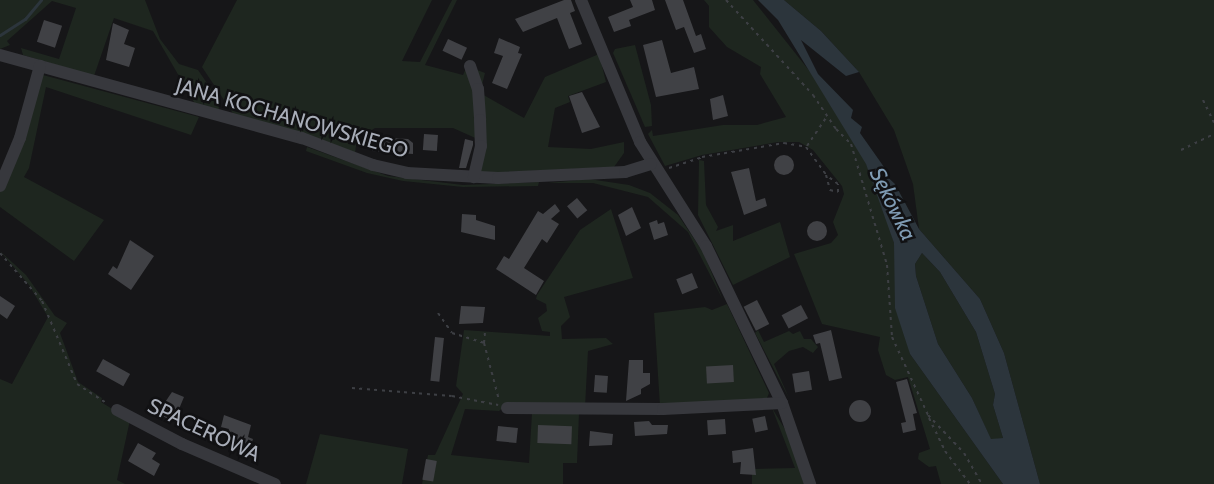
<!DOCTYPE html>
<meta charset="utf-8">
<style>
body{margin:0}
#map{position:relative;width:1214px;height:484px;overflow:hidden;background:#161618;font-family:Cabin,sans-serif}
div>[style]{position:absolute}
.green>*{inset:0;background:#1e261f}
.water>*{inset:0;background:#2c353c}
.stream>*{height:3px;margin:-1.5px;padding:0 1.5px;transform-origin:1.5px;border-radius:1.5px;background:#2c353c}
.building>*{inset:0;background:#404145;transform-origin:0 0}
.round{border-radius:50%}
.path>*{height:2px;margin-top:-1px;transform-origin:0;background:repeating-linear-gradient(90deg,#3d3f44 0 3px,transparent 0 7.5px)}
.minor>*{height:12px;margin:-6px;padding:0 6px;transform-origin:6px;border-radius:6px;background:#37383d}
span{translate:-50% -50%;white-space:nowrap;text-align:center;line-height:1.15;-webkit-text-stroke:5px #111113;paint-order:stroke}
.street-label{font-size:21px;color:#a8adb8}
.water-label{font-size:22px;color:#7f9bb3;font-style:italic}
</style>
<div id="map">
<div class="green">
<i style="clip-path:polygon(0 0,145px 0,160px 39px,179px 64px,198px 70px,218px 99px,219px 110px,195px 104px,153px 31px,114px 18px,94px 76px,23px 55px,21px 48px,59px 59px,76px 8px,52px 1px,7px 41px,10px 45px,0 49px)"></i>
<i style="clip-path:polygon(237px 0,432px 0,402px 61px,420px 62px,452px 0,457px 0,425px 65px,463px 75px,467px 66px,485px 73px,480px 93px,524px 118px,545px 77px,599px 54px,606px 82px,568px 96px,570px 102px,555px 108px,548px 147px,591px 149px,624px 142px,624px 153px,614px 167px,485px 173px,479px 171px,482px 141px,453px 128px,375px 128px,365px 134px,358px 132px,355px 153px,234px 115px,202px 67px)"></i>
<i style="clip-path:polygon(704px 0,753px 0,815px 78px,866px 163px,885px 211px,894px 243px,910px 354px,1003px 484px,941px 484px,936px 466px,929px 467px,918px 459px,919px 453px,930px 449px,908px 377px,895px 380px,886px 375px,878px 350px,880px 337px,822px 324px,794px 254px,831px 243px,838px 235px,833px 222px,844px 194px,842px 186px,813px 150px,799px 142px,778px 142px,702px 155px,665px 166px,648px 134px,652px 130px,653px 136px,723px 125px,757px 125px,786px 117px,760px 74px,761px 67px,727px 47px,709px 27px,709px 6px)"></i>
<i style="clip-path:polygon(784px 0,1214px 0,1214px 484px,1040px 484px,1004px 353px,980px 299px,919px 229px,913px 184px,894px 130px,859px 72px,821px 31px)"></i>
<i style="clip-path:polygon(635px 45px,651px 105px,652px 126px,645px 127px,613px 53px,615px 49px)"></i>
<i style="clip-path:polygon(43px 75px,199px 117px,191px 135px,46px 87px,29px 168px,24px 177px,104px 220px,74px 261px,0 207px,0 192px)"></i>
<i style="clip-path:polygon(307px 147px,388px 176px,463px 185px,539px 182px,538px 186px,463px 187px,403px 181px,367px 173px,306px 151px)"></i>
<i style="clip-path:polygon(699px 160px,704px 161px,706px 205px,718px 227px,716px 231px,733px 225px,733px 241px,780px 222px,790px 257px,733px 285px,698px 215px)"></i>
<i style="clip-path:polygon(589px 179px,629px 185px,650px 193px,678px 215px,703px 252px,723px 300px,688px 232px,648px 197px,593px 183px,548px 183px)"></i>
<i style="clip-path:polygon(611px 209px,633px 278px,564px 297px,570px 317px,561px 326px,562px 339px,606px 338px,613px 344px,588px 351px,585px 407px,506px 405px,499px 411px,465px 409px,451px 455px,529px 463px,532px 413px,579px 413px,577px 463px,563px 463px,563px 484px,422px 484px,428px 455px,435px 455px,463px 394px,456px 386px,464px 330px,550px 336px,550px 332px,542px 331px,538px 318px,547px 311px,546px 304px,536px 299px,537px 295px,580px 230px)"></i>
<i style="clip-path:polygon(0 251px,26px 275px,55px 316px,67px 323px,60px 333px,78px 382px,102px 398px,101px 402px,130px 420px,117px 480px,125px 484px,0 484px,0 379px,12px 384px,48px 317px,29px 285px)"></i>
<i style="clip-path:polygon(922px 253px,940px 272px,976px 332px,995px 394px,993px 405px,1003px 438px,991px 440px,972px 398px,938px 344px,916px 276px,915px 264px)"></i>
<i style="clip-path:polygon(727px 304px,769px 393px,767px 398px,762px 402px,660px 406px,654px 313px,705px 307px,712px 310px)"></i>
<i style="clip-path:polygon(758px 330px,764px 342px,789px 331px,793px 334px,800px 331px,804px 339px,811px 339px,818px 347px,813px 353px,803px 347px,789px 351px,774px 364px,789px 398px,755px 333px)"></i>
<i style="clip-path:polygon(772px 408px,789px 436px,804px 484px,752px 484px,752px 469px,795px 468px)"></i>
<i style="clip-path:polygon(320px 434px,408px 449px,402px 484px,306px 484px)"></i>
</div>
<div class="water">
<i style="clip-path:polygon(evenodd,758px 0,784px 0,821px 31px,859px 72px,846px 76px,801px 40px,818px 74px,853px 110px,851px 118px,862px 127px,860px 133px,884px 167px,879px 169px,895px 184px,919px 229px,980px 299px,1004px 353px,1040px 484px,1003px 484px,910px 354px,895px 308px,894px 243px,866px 164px,778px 20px,758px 0,922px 253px,940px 272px,976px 332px,995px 394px,993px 405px,1003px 438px,991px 439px,972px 398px,938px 344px,916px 276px,915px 264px,922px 253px)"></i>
</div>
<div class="stream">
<i style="left:0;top:35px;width:30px;rotate:-33deg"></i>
<i style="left:25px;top:19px;width:25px;rotate:-50deg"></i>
</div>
<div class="building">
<i style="clip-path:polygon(564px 0,571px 0,575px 11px,570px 13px,582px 44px,569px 49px,557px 18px,523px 32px,515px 19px)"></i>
<i style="clip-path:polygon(630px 0,652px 0,655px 10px,629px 20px,631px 26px,614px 32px,608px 17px,633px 7px)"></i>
<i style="clip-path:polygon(665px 0,683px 0,696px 36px,701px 34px,706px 49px,694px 53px,684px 27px,676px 30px)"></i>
<i style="left:44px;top:20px;width:19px;height:23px;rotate:18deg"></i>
<i style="clip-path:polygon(113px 23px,129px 30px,124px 44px,135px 48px,129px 67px,106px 60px)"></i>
<i style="clip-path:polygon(499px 38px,520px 47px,518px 53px,522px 54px,507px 89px,492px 83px,503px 56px,494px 53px)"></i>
<i style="left:448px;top:39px;width:21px;height:13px;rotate:25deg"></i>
<i style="clip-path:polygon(662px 40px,671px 73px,694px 67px,699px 89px,656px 97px,643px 45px)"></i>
<i style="clip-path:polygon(582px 92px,600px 127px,582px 133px,569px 96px)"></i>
<i style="clip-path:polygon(723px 95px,728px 116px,713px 120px,710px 99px)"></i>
<i style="left:424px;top:134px;width:14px;height:16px;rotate:4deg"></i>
<i style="clip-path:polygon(373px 137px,408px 139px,413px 143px,413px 154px,372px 151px)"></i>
<i style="clip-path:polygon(465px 139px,473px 141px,473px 145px,466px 168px,459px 168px)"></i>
<i class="round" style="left:774px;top:155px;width:20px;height:20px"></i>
<i style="clip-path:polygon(749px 168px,756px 201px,765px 198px,767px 206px,744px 215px,731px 172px)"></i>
<i style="left:577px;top:198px;width:16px;height:13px;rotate:50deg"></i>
<i style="clip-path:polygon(555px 204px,560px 211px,551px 219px,559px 224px,547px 243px,542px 239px,524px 268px,544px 281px,536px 295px,496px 269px,504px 256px,509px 259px,538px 211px,543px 214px)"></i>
<i style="clip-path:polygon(632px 207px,641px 228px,626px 236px,618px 215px)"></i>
<i style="clip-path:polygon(462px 214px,476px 215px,476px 220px,495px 226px,495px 240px,461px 232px)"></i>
<i style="clip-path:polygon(657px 220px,658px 224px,664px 222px,668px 235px,654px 240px,649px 223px)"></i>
<i class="round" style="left:807px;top:221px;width:20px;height:20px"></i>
<i style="clip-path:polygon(130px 240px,154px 256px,131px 290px,108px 274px,113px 266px,117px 269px)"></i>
<i style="left:692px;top:273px;width:16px;height:17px;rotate:68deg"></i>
<i style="clip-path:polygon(0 296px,15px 306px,7px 319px,0 314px)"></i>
<i style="left:757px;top:300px;width:27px;height:15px;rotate:63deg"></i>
<i style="left:801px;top:305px;width:15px;height:22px;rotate:62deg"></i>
<i style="clip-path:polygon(461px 306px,485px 307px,483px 323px,459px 324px)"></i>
<i style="clip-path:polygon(831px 330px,842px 378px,829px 381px,820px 343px,816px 344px,813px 335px)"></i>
<i style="left:435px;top:337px;width:9px;height:44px;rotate:6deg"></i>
<i style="left:103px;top:359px;width:31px;height:14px;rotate:29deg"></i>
<i style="clip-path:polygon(629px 360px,643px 360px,643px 373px,650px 373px,650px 384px,641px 389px,641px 394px,626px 401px)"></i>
<i style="left:733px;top:365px;width:17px;height:27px;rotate:87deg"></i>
<i style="left:809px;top:371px;width:19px;height:17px;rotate:81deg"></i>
<i style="left:595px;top:375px;width:13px;height:17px;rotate:4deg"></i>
<i style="clip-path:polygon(907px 379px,917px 413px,913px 414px,916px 430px,903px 433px,901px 423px,906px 422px,896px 382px)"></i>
<i style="clip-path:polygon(172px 392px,184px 397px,174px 421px,157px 414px)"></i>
<i class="round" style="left:849px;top:400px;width:22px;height:22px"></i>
<i style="clip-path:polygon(224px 415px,251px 425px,248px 437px,253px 439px,250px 449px,225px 443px,229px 429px,221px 427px)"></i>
<i style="left:765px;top:416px;width:14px;height:13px;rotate:78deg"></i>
<i style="left:725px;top:419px;width:15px;height:18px;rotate:86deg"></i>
<i style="clip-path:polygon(649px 421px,652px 425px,668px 425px,667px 434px,635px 436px,634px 422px)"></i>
<i style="left:538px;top:425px;width:34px;height:18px;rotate:2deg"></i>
<i style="left:498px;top:426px;width:20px;height:15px;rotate:6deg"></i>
<i style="clip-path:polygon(590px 431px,613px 434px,612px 445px,589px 446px)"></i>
<i style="clip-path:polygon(138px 443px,156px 453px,152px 459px,160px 464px,154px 476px,128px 461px)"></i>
<i style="clip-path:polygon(753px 448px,756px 475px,740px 474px,741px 462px,733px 463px,732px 451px)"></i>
<i style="left:426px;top:459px;width:11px;height:21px;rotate:10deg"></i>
</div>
<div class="path">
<i style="left:726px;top:0;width:129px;rotate:47.5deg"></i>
<i style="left:813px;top:95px;width:41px;rotate:55.9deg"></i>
<i style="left:836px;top:129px;width:21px;rotate:45deg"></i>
<i style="left:851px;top:144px;width:126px;rotate:73.4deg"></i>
<i style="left:887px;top:265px;width:72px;rotate:86deg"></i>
<i style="left:892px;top:337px;width:86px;rotate:65.2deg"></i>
<i style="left:928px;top:415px;width:52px;rotate:46.5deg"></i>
<i style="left:964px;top:453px;width:36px;rotate:60deg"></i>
<i style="left:1203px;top:100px;width:25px;rotate:64deg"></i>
<i style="left:807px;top:146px;width:36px;rotate:-56deg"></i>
<i style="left:1181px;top:150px;width:37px;rotate:-26deg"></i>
<i style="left:669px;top:168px;width:35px;rotate:-18deg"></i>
<i style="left:702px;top:157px;width:83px;rotate:-9.7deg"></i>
<i style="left:784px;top:143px;width:22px;rotate:10deg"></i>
<i style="left:806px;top:147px;width:34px;rotate:54deg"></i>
<i style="left:826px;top:175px;width:16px;rotate:75deg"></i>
<i style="left:830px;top:190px;width:8px;rotate:14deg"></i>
<i style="left:838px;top:192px;width:8px;rotate:-90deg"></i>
<i style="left:838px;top:184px;width:15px;rotate:-143deg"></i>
<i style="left:0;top:253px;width:64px;rotate:48.8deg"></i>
<i style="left:42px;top:301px;width:90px;rotate:67.1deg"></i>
<i style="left:77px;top:384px;width:37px;rotate:33deg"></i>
<i style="left:438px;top:313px;width:24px;rotate:55deg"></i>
<i style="left:452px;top:333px;width:34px;rotate:17deg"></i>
<i style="left:484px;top:343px;width:59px;rotate:75.3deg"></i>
<i style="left:484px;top:343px;width:11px;rotate:-85deg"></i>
<i style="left:352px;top:388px;width:100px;rotate:4.6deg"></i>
<i style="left:452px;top:396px;width:47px;rotate:11.1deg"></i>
<i style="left:929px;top:418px;width:37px;rotate:64deg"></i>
<i style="left:945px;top:451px;width:41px;rotate:52.9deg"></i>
</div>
<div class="minor">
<i style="left:581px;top:0;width:154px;rotate:67.4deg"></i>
<i style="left:640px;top:142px;width:123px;rotate:57.6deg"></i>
<i style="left:706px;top:246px;width:174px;rotate:64.2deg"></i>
<i style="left:782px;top:403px;width:86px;rotate:70.9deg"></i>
<i style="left:0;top:55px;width:313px;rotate:15.4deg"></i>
<i style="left:302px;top:138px;width:76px;rotate:20.8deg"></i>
<i style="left:373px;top:165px;width:35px;rotate:13deg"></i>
<i style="left:407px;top:173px;width:91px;rotate:3.1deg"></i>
<i style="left:498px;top:178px;width:127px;rotate:-2.7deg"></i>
<i style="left:625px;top:172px;width:27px;rotate:-17deg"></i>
<i style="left:470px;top:66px;width:24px;rotate:71deg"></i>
<i style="left:478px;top:89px;width:31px;rotate:86deg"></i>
<i style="left:480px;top:120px;width:26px;rotate:88deg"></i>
<i style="left:481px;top:146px;width:32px;rotate:103deg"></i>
<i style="left:0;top:186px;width:52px;rotate:-67.4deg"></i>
<i style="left:20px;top:138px;width:75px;rotate:-74.5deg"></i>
<i style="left:507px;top:408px;width:156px;rotate:0.4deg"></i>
<i style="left:663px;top:409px;width:119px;rotate:-2.9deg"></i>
<i style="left:117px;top:410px;width:73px;rotate:27.6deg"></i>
<i style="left:182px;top:444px;width:101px;rotate:23.3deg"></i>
</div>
<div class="street-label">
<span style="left:292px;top:118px;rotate:16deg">JANA KOCHANOWSKIEGO</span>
<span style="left:204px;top:430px;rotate:25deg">SPACEROWA</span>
</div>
<div class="water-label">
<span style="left:893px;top:204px;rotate:64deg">Sękówka</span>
</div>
</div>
